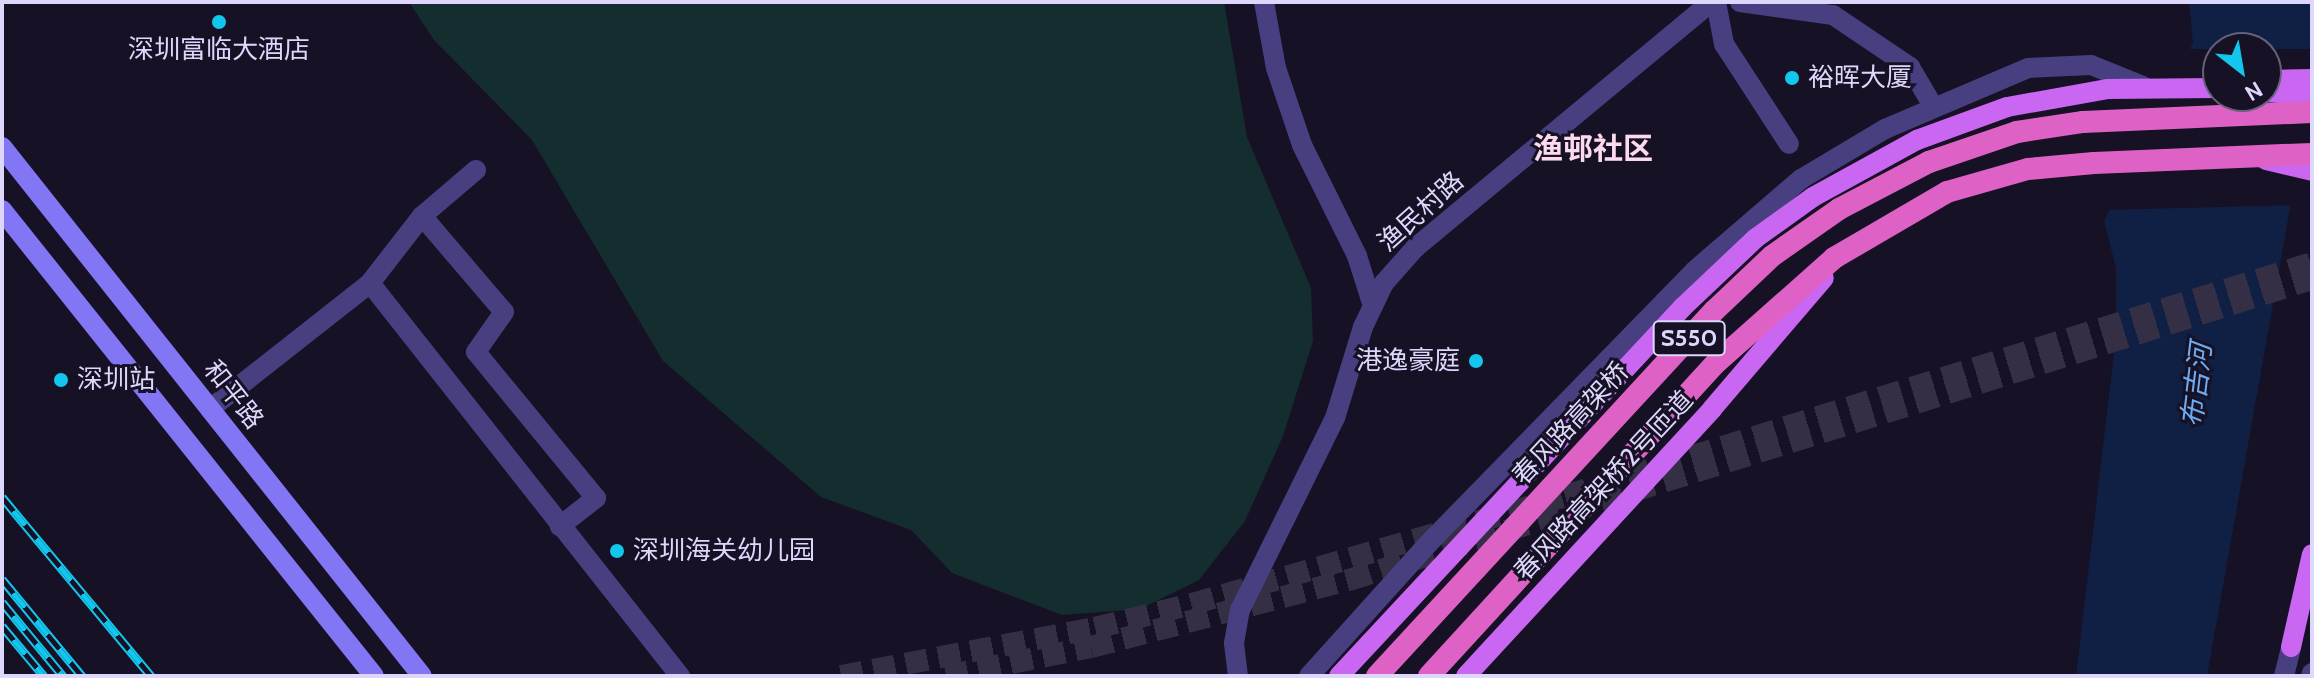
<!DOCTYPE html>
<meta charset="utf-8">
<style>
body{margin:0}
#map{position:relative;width:2314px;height:678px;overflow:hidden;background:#161124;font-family:Cabin,"Noto Sans SC",sans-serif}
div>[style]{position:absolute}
.green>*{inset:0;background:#142d2e}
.water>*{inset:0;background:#102044}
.pier>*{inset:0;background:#161124}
.trunk-tunnel>*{height:22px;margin-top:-11px;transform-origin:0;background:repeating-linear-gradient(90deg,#342f44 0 22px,transparent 0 33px)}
.minor>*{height:20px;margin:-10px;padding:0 10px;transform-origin:10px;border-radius:10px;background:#473f80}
.tertiary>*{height:20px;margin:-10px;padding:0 10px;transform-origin:10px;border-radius:10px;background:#473f80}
.secondary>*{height:20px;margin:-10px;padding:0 10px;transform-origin:10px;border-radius:10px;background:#8376f4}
.primary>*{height:20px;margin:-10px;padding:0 10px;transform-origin:10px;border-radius:10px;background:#c967f3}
.trunk>*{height:22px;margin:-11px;padding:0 11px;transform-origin:11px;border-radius:11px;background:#de62c6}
.rail>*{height:9px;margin-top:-4.5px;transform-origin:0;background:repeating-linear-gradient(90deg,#161124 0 18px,#13c6ed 0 36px);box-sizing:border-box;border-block:2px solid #13c6ed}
.primary-bridge>*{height:20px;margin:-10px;padding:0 10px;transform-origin:10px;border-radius:10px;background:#c967f3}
.trunk-bridge>*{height:22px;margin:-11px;padding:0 11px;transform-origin:11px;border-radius:11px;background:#de62c6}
.dots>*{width:22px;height:22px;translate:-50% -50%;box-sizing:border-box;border:4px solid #161124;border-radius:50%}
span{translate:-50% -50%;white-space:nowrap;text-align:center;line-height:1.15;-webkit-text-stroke:6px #161124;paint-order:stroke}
.shield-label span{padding:2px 6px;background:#161124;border:2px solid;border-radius:6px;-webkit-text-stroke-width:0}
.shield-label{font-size:24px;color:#ded7fc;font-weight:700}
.poi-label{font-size:26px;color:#ded7fc}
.left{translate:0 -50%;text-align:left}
.right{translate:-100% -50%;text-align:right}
.street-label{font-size:26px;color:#ded7fc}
.water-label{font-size:28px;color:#6dabf4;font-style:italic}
.quarter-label{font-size:30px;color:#fcd9ed;font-weight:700}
.frame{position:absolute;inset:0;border:4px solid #ded7fc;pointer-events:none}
.north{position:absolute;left:2202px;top:32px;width:80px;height:80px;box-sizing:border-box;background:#161124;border:2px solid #66607a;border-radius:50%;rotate:149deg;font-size:22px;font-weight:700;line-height:32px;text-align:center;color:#ded7fc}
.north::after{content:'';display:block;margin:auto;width:28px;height:36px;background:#13c6ed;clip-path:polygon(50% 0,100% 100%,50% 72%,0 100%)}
</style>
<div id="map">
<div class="green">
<i style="clip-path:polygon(409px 2px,1224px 2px,1247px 137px,1311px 288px,1313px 341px,1283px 436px,1245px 521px,1199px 580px,1140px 609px,1062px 615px,952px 573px,911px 530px,821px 497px,663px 361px,532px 140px,434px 40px)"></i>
</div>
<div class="water">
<i style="clip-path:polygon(evenodd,2189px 2px,2312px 2px,2312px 84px,2207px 676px,2076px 676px,2116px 336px,2116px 268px,2104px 221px,2193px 43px,2189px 2px,2218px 48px,2266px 48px,2266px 96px,2218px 96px,2218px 48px)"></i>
</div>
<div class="pier">
<i style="clip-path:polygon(2185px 49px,2218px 49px,2218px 96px,2266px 96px,2266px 49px,2312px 49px,2312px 107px,2295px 205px,2105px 210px)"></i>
</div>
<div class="trunk-tunnel">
<i style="left:841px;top:676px;width:258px;rotate:-10.7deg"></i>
<i style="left:1095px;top:628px;width:100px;rotate:-13.9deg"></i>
<i style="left:1192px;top:604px;width:388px;rotate:-16.1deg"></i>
<i style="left:1565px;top:496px;width:782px;rotate:-17.32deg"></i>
<i style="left:946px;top:676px;width:148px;rotate:-11.3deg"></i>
<i style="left:1091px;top:647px;width:267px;rotate:-14.6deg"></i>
<i style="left:1349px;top:580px;width:1009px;rotate:-17.36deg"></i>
</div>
<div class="minor">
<i style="left:1264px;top:2px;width:67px;rotate:79.7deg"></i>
<i style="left:1276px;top:68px;width:81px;rotate:71.3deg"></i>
<i style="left:1302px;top:145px;width:124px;rotate:63.6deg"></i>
<i style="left:1357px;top:256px;width:49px;rotate:72.3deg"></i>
<i style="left:1716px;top:2px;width:43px;rotate:79.2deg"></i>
<i style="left:1724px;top:44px;width:119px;rotate:57deg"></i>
<i style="left:1740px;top:2px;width:94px;rotate:8deg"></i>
<i style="left:1833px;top:15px;width:93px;rotate:34deg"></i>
<i style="left:1910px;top:67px;width:45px;rotate:59.5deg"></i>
<i style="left:422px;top:216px;width:126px;rotate:49.5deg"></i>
<i style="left:504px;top:312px;width:49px;rotate:125deg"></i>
<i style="left:476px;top:352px;width:189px;rotate:50.6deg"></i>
<i style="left:596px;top:498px;width:46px;rotate:142.1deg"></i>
<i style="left:370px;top:283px;width:501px;rotate:51.73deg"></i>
<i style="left:210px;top:409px;width:204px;rotate:-38.2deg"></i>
<i style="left:370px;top:283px;width:85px;rotate:-52.2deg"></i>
<i style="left:422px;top:216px;width:71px;rotate:-40.4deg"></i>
<i style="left:1238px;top:676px;width:33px;rotate:-97deg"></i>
<i style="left:1234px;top:643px;width:34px;rotate:-80deg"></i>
<i style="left:1240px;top:610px;width:214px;rotate:-63.7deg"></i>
<i style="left:1335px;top:418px;width:95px;rotate:-72.9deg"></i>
<i style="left:1363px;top:327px;width:49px;rotate:-64.5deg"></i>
<i style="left:1384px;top:283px;width:47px;rotate:-48.5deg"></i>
<i style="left:1415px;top:248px;width:385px;rotate:-39.7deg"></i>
<i style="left:1309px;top:676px;width:173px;rotate:-48deg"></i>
<i style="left:1425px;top:547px;width:385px;rotate:-45.7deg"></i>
<i style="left:1694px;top:271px;width:141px;rotate:-40.7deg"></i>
<i style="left:1801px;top:179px;width:98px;rotate:-30.8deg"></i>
<i style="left:1885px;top:129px;width:155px;rotate:-23.1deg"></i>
<i style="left:2028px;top:68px;width:63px;rotate:-2.7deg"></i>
<i style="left:2091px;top:65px;width:56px;rotate:22deg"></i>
</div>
<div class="tertiary">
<i style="left:2284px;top:676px;width:30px;rotate:-76deg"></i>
<i style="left:2311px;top:676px;width:3px;rotate:-72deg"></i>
</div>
<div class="secondary">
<i style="left:2px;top:147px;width:675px;rotate:51.55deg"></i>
<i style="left:2px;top:210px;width:596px;rotate:51.4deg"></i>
</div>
<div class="primary">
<i style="left:2266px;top:80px;width:46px;rotate:-1.2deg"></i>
<i style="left:2266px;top:92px;width:46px;rotate:3.7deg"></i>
<i style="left:2266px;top:160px;width:47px;rotate:13.4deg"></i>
<i style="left:2291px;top:647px;width:95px;rotate:-77.3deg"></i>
<i style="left:1339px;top:676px;width:504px;rotate:-47.01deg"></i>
<i style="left:1683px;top:307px;width:100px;rotate:-43.4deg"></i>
<i style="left:1756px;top:238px;width:70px;rotate:-35.7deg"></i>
<i style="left:1813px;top:197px;width:119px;rotate:-28.7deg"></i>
<i style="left:1917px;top:140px;width:96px;rotate:-20.1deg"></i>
<i style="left:2007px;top:107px;width:103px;rotate:-10.1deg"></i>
<i style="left:2108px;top:89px;width:110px;rotate:-0.5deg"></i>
</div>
<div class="trunk">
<i style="left:2083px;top:122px;width:229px;rotate:-2.5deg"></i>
<i style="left:2094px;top:163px;width:218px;rotate:-2.4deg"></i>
</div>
<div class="rail">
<i style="left:2px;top:497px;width:233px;rotate:50.2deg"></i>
<i style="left:2px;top:579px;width:126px;rotate:50.5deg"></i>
<i style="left:2px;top:602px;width:96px;rotate:50.5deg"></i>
<i style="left:2px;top:626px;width:65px;rotate:50deg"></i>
</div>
<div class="primary-bridge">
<i style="left:1466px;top:676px;width:363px;rotate:-47.3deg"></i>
<i style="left:1712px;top:409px;width:172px;rotate:-49.5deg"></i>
</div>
<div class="trunk-bridge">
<i style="left:1377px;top:676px;width:497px;rotate:-47.3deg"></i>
<i style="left:1714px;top:311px;width:80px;rotate:-43.5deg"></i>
<i style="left:1772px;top:256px;width:82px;rotate:-35deg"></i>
<i style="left:1839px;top:209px;width:102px;rotate:-27.6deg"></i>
<i style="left:1929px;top:162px;width:93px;rotate:-18.8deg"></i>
<i style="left:2017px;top:132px;width:67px;rotate:-8.6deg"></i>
<i style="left:1429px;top:676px;width:426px;rotate:-47.5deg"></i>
<i style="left:1717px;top:362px;width:157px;rotate:-41.6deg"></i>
<i style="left:1834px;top:258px;width:131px;rotate:-30.3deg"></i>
<i style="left:1947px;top:192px;width:84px;rotate:-15.9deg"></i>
<i style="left:2028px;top:169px;width:66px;rotate:-5.2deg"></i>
</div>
<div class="dots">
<i style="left:219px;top:22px;background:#13c6ed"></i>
<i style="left:1792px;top:78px;background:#13c6ed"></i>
<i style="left:1476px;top:361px;background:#13c6ed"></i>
<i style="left:61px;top:380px;background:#13c6ed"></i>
<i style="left:617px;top:551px;background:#13c6ed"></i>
</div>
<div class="shield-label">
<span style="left:1689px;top:338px">S550</span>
</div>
<div class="poi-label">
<span style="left:219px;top:50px">深圳富临大酒店</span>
<span class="left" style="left:1808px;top:78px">裕晖大厦</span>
<span class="right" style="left:1460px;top:361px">港逸豪庭</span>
<span class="left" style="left:77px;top:380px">深圳站</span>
<span class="left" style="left:633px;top:551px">深圳海关幼儿园</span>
</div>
<div class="street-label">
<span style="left:1421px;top:212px;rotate:-42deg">渔民村路</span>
<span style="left:233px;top:395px;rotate:52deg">和平路</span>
<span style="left:1571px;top:424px;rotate:-47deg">春风路高架桥</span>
<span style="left:1604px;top:486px;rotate:-47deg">春风路高架桥2号匝道</span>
</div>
<div class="water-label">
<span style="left:2196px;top:385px;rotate:-83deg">布吉河</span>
</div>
<div class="quarter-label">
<span style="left:1593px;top:149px">渔邨社区</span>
</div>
<div class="frame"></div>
<div class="north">N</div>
</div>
